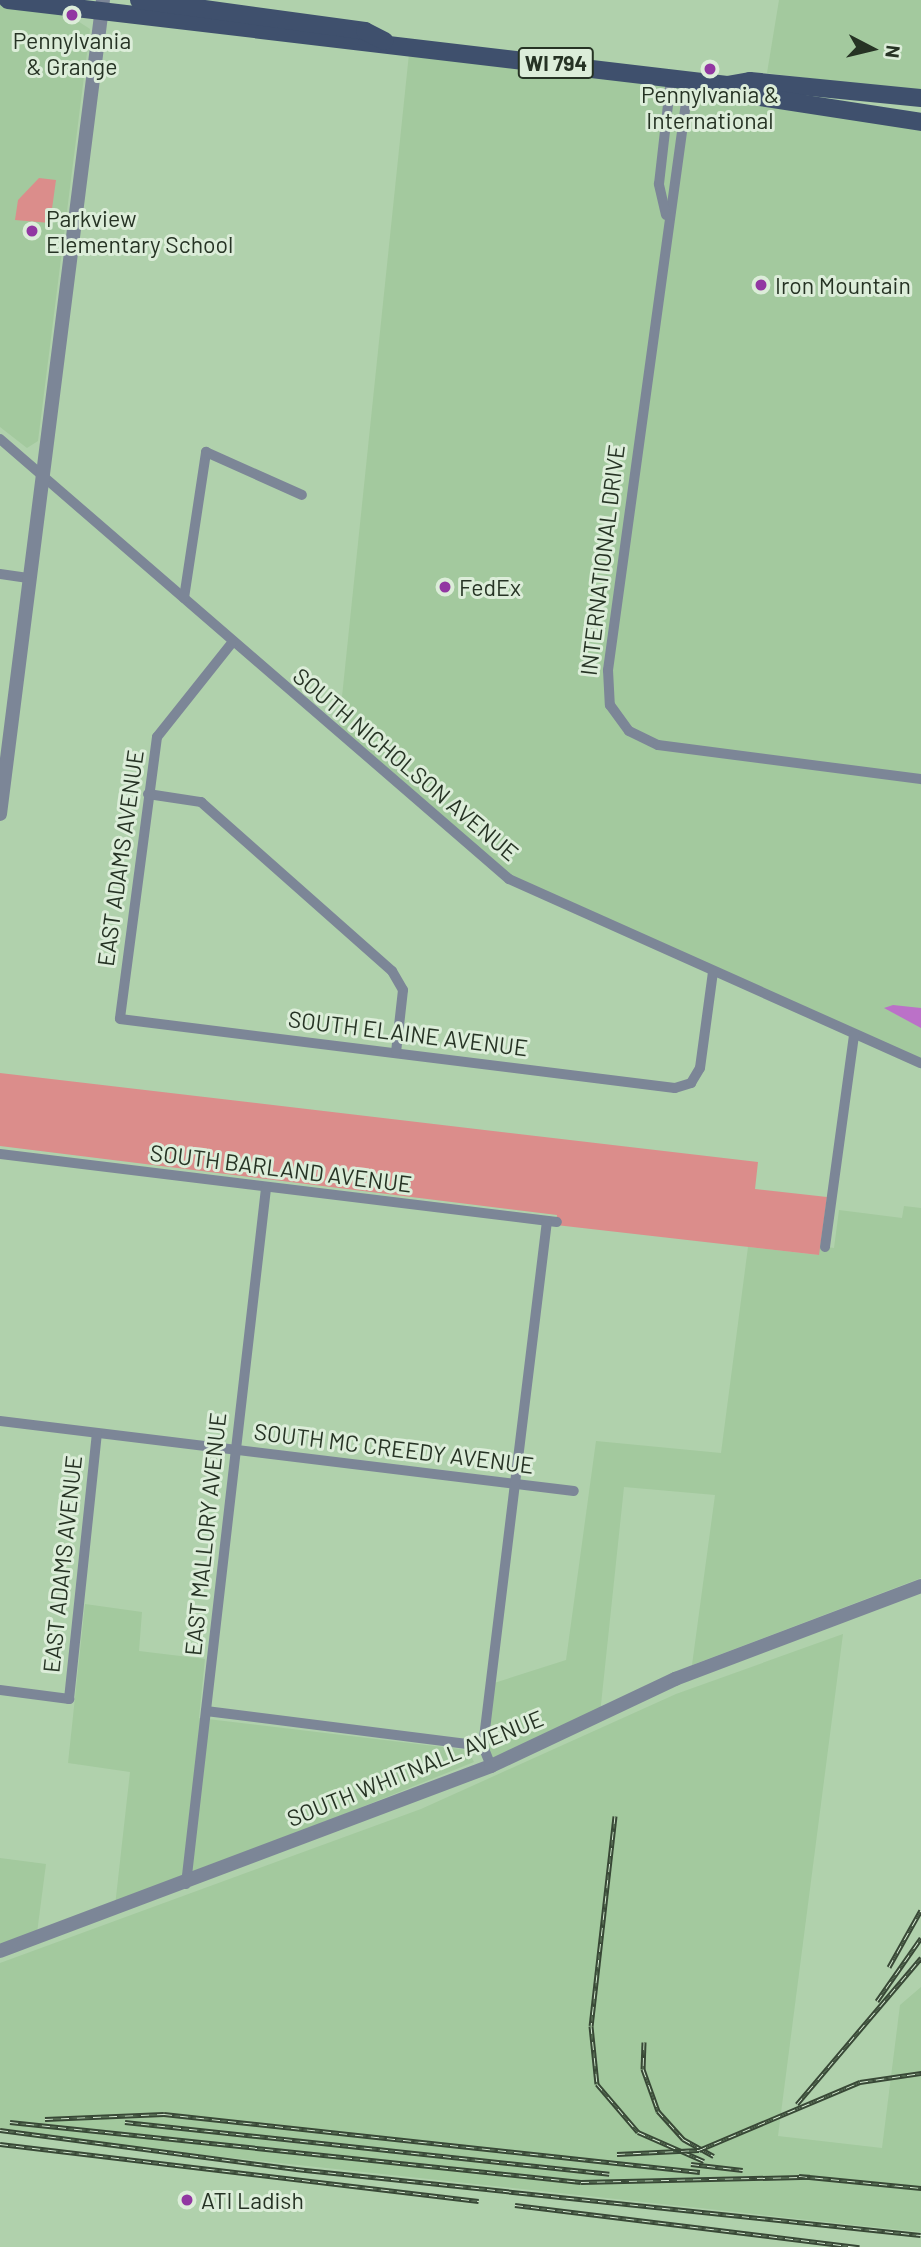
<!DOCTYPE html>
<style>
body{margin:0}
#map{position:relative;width:921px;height:2247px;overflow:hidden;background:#b0d1ac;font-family:Barlow,sans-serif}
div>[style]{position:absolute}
.built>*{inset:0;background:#a3c99e}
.green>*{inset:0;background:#db8d8b}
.water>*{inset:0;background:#bb71c8}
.minor>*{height:10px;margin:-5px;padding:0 5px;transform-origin:5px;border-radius:5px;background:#7c8697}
.tertiary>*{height:14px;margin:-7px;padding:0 7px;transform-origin:7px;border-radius:7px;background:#7c8697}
.primary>*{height:18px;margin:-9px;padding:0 9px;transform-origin:9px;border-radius:9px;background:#3f506d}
.rail>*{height:5px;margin-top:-2.5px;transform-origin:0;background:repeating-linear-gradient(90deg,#dcedd9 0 8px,#384836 0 16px);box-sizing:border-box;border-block:2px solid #384836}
.dots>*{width:19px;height:19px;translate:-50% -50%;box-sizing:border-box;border:4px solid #dcedd9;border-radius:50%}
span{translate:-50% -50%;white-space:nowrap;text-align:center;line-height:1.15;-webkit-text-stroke:6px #dcedd9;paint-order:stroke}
.shield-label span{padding:2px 5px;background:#dcedd9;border:2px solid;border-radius:5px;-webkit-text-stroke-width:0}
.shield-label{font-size:21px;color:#263324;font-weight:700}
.poi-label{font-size:23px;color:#263324}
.left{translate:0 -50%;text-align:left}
.street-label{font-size:23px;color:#263324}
.north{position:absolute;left:837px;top:14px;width:70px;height:70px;-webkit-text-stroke:5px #dcedd9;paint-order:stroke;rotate:97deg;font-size:19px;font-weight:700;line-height:28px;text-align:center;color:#263324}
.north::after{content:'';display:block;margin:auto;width:24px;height:32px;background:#263324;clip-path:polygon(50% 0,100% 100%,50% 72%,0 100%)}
</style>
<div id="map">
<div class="built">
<i style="clip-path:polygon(779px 0,921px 0,921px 92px,767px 73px)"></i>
<i style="clip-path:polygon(0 4px,67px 14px,90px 29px,38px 441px,27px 448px,0 427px)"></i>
<i style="clip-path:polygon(410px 44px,921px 122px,921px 1063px,509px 879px,338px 735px)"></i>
<i style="clip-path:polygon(904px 1206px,921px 1208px,921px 1578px,692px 1665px,715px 1495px,624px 1487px,600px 1714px,491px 1766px,483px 1746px,491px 1684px,566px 1660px,596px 1441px,721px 1453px,748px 1247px,818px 1255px,820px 1246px,834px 1248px,839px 1210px,902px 1218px)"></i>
<i style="clip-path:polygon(85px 1604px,142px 1612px,139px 1651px,205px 1659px,199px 1718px,468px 1750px,474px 1762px,115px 1906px,130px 1772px,68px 1763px)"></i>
<i style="clip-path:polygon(843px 1634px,778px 2136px,882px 2148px,900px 2005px,921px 1987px,921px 2232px,0 2133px,0 1963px,421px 1809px,676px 1694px)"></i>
<i style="clip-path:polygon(0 1858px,46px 1864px,37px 1933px,0 1946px)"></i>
</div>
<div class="green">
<i style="clip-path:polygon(39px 178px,56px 180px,50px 223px,15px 220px,18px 200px)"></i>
<i style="clip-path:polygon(0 1073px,758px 1162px,755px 1189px,827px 1197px,819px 1255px,556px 1225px,557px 1215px,0 1146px)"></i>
</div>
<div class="water">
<i style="clip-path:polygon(893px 1005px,921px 1008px,921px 1028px,884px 1008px)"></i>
</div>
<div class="minor">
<i style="left:689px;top:81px;width:595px;rotate:97.83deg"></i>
<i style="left:608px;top:670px;width:35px;rotate:87deg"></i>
<i style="left:610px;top:705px;width:32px;rotate:54deg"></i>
<i style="left:629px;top:731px;width:32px;rotate:26deg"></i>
<i style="left:658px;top:745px;width:265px;rotate:7.4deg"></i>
<i style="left:666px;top:215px;width:32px;rotate:-103deg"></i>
<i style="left:659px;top:184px;width:107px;rotate:-83.5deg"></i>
<i style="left:0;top:439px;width:673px;rotate:40.84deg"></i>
<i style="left:509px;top:879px;width:451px;rotate:24.1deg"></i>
<i style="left:0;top:574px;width:30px;rotate:8deg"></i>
<i style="left:184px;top:598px;width:148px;rotate:-81.4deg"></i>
<i style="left:206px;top:452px;width:105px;rotate:24.1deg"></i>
<i style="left:231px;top:644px;width:119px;rotate:128.5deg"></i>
<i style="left:157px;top:737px;width:284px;rotate:97.5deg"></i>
<i style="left:120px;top:1019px;width:559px;rotate:7.09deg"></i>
<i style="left:675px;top:1088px;width:17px;rotate:-17deg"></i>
<i style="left:691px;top:1083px;width:17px;rotate:-59deg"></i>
<i style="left:700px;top:1068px;width:97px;rotate:-82.3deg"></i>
<i style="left:148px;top:794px;width:54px;rotate:8.6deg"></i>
<i style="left:201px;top:802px;width:255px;rotate:41.5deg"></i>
<i style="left:392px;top:971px;width:22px;rotate:60deg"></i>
<i style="left:403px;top:990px;width:62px;rotate:96.4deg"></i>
<i style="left:0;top:1154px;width:561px;rotate:6.96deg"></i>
<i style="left:825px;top:1247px;width:215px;rotate:-82.2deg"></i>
<i style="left:0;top:1421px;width:578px;rotate:6.95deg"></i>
<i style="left:0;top:1690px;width:70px;rotate:7.4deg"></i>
<i style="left:69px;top:1699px;width:267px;rotate:-84deg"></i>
<i style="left:206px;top:1711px;width:279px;rotate:7.2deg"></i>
<i style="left:491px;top:1766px;width:22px;rotate:-112deg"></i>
<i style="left:483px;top:1746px;width:529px;rotate:-83.05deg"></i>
<i style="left:186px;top:1884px;width:701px;rotate:-83.44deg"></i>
</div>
<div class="tertiary">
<i style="left:0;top:814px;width:820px;rotate:-82.79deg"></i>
<i style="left:0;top:1951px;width:525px;rotate:-20.65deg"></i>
<i style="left:491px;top:1766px;width:204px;rotate:-25.3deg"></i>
<i style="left:675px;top:1679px;width:263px;rotate:-20.7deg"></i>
</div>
<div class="primary">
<i style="left:8px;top:0;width:724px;rotate:6.74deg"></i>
<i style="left:727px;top:85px;width:23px;rotate:-10deg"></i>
<i style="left:750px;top:81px;width:172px;rotate:5.7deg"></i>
<i style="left:139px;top:0;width:228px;rotate:7.8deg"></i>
<i style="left:365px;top:31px;width:22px;rotate:27deg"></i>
<i style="left:727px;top:85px;width:22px;rotate:27deg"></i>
<i style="left:747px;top:95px;width:176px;rotate:8.8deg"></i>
</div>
<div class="rail">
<i style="left:615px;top:1816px;width:211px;rotate:96.5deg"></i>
<i style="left:591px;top:2026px;width:58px;rotate:84.1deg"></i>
<i style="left:597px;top:2084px;width:63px;rotate:49.5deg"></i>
<i style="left:638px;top:2132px;width:72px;rotate:23.7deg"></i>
<i style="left:889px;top:1967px;width:65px;rotate:-60.7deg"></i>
<i style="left:877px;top:2001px;width:77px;rotate:-55.1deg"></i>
<i style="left:644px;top:2042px;width:27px;rotate:92deg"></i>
<i style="left:643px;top:2069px;width:45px;rotate:70.3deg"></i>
<i style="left:658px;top:2111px;width:38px;rotate:48deg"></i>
<i style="left:683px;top:2139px;width:35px;rotate:29deg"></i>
<i style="left:797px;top:2104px;width:192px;rotate:-49.7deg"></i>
<i style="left:45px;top:2119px;width:119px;rotate:-2.4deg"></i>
<i style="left:164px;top:2114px;width:539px;rotate:6.18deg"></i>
<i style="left:10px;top:2122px;width:574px;rotate:6deg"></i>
<i style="left:581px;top:2182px;width:229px;rotate:-1.3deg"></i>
<i style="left:125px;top:2122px;width:487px;rotate:6.1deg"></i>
<i style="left:0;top:2130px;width:299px;rotate:7.5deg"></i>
<i style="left:296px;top:2169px;width:628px;rotate:6.03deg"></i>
<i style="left:0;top:2144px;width:482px;rotate:6.8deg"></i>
<i style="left:617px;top:2154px;width:82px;rotate:-2.8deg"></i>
<i style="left:699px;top:2150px;width:175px;rotate:-22.9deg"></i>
<i style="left:860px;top:2082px;width:62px;rotate:-8.4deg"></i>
<i style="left:691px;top:2164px;width:52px;rotate:6.6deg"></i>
<i style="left:799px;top:2176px;width:123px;rotate:5.6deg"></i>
<i style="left:515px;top:2205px;width:347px;rotate:7deg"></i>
</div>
<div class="dots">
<i style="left:72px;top:15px;background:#9237a2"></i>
<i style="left:710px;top:69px;background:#9237a2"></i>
<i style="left:32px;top:231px;background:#9237a2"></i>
<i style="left:761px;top:285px;background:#9237a2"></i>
<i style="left:445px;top:587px;background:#9237a2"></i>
<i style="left:187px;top:2200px;background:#9237a2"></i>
</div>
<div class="shield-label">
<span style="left:556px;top:63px">WI 794</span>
</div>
<div class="poi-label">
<span style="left:72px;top:53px">Pennylvania<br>&amp; Grange</span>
<span style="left:710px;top:107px">Pennylvania &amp;<br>International</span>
<span class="left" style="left:46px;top:231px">Parkview<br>Elementary School</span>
<span class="left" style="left:775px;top:285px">Iron Mountain</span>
<span class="left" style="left:459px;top:587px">FedEx</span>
<span class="left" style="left:201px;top:2200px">ATI Ladish</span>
</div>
<div class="street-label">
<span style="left:602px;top:560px;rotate:-83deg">INTERNATIONAL DRIVE</span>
<span style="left:406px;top:764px;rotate:40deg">SOUTH NICHOLSON AVENUE</span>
<span style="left:120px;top:858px;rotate:-82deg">EAST ADAMS AVENUE</span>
<span style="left:408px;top:1033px;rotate:7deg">SOUTH ELAINE AVENUE</span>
<span style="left:281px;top:1168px;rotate:7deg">SOUTH BARLAND AVENUE</span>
<span style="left:394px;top:1448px;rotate:7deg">SOUTH MC CREEDY AVENUE</span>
<span style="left:205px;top:1534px;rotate:-84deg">EAST MALLORY AVENUE</span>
<span style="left:62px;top:1564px;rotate:-84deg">EAST ADAMS AVENUE</span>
<span style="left:415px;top:1768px;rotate:-22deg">SOUTH WHITNALL AVENUE</span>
</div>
<div class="north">N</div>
</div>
